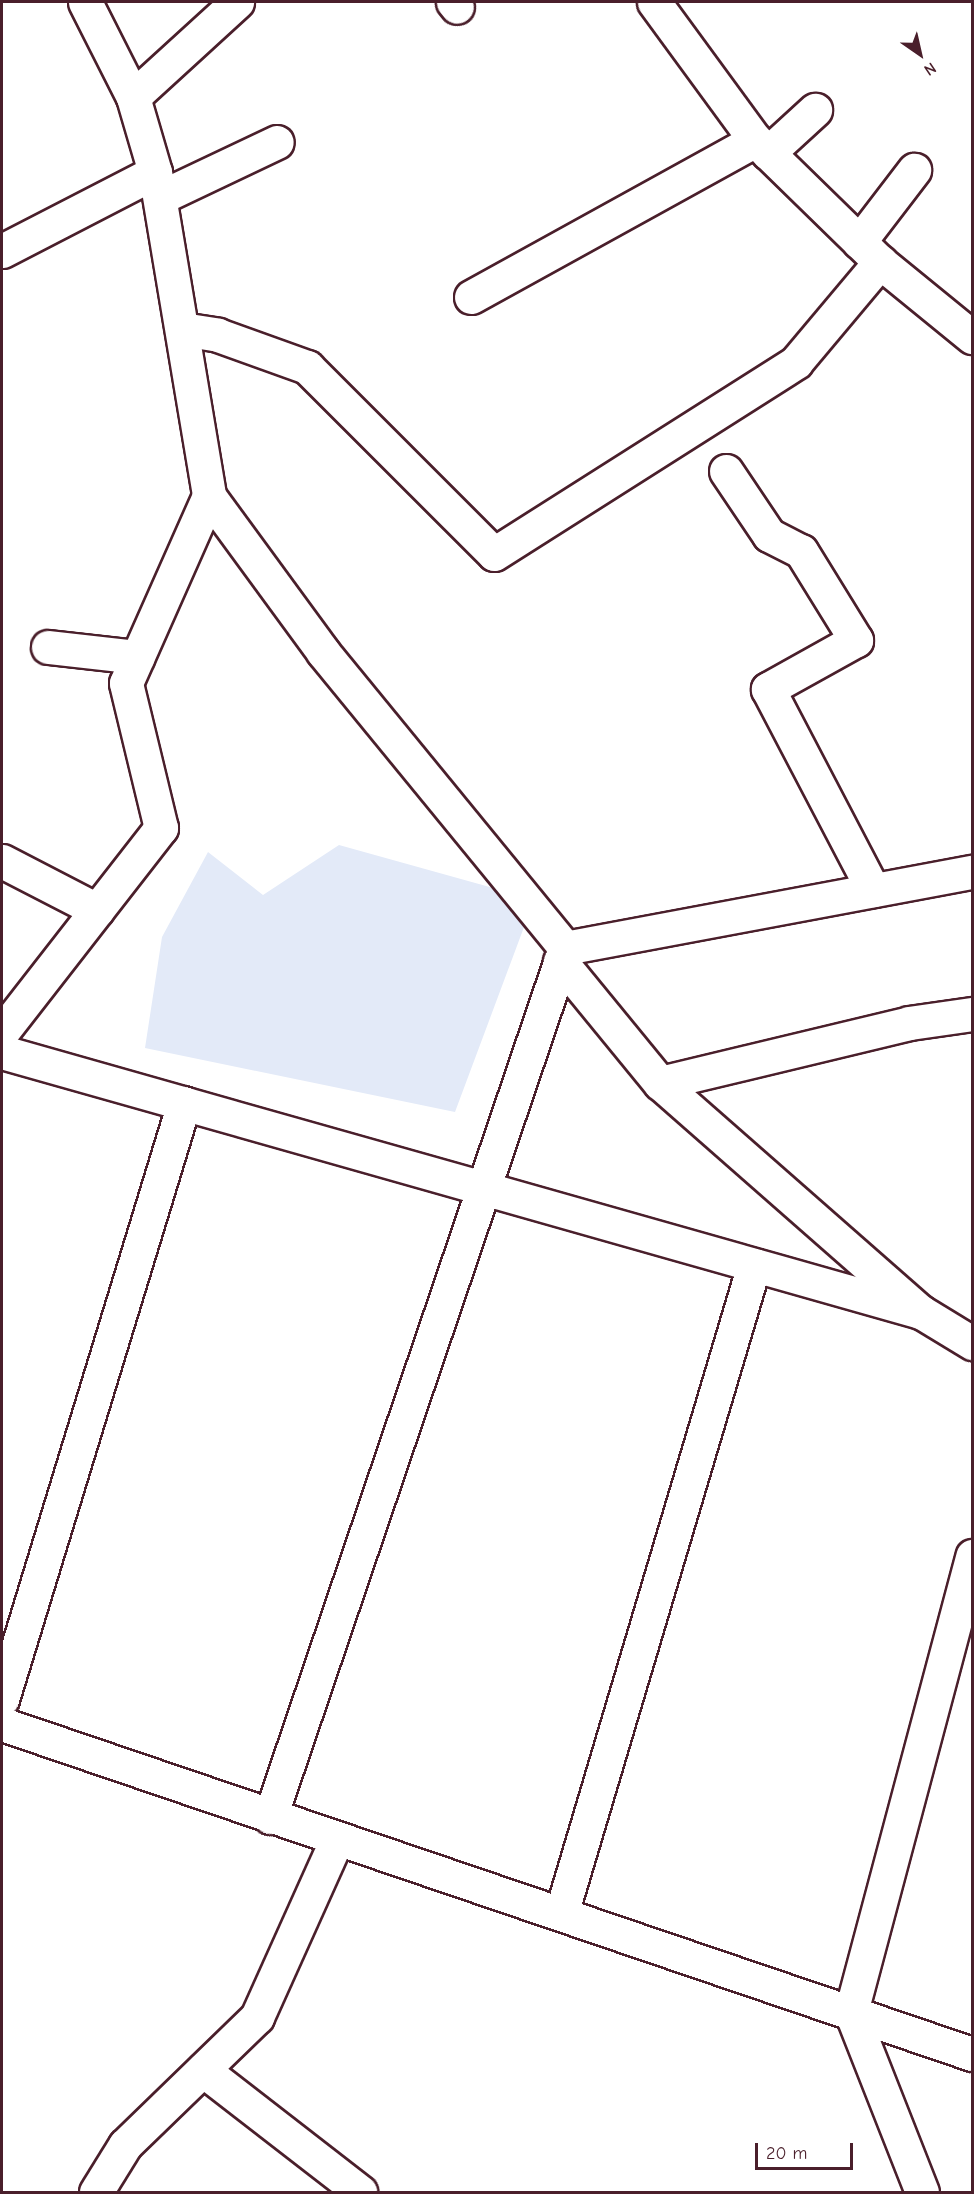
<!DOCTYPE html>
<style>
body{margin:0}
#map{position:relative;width:974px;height:2194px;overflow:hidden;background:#fff;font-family:"Comic Neue",sans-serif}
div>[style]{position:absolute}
.built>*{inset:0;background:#e3eaf8}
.roads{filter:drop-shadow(2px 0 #4a1f2b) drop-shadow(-2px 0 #4a1f2b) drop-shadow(0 2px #4a1f2b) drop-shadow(0 -2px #4a1f2b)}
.minor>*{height:33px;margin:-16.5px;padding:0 16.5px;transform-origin:16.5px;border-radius:16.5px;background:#fff}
.major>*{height:33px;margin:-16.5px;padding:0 16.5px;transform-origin:16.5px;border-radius:16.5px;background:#fff}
span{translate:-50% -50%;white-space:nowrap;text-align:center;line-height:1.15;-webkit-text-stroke:5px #fff;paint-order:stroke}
.frame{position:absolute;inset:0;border:3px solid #4a1f2b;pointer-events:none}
.north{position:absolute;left:890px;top:24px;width:60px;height:60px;-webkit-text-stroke:4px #fff;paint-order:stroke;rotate:146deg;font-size:16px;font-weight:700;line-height:24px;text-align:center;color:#4a1f2b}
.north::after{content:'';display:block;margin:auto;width:21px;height:27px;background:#4a1f2b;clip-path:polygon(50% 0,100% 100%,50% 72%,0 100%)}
.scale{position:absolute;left:755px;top:2143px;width:98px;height:27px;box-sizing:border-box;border:3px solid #4a1f2b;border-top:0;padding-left:8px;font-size:18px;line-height:21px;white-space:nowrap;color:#4a1f2b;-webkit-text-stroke:4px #fff;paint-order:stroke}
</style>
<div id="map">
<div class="built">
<i style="clip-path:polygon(339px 845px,504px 891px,527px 919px,455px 1112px,145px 1048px,162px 937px,208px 852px,263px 895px)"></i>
</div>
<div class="roads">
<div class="minor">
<i style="left:85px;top:2px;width:106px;rotate:63.2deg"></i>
<i style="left:133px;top:97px;width:78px;rotate:73.7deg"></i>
<i style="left:155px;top:172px;width:328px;rotate:80.5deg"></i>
<i style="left:209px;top:496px;width:193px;rotate:53.8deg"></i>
<i style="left:323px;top:652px;width:382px;rotate:50.7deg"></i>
<i style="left:453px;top:2px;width:6px;rotate:51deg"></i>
<i style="left:654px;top:2px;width:171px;rotate:53.8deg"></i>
<i style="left:755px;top:140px;width:175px;rotate:44.3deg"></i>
<i style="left:880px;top:262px;width:119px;rotate:39.2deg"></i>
<i style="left:133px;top:97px;width:141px;rotate:-42.4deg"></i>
<i style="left:768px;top:153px;width:64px;rotate:-42.5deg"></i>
<i style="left:161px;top:197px;width:128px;rotate:-25.4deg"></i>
<i style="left:859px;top:242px;width:91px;rotate:-52.6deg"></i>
<i style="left:2px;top:251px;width:172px;rotate:-27.3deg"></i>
<i style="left:471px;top:297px;width:325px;rotate:-28.9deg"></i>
<i style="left:182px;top:329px;width:36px;rotate:9deg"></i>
<i style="left:218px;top:335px;width:95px;rotate:19.8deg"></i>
<i style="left:307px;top:367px;width:264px;rotate:45deg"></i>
<i style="left:494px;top:554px;width:358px;rotate:-32.4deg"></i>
<i style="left:796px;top:362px;width:131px;rotate:-50deg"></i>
<i style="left:726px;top:471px;width:77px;rotate:56.1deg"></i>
<i style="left:769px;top:535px;width:36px;rotate:27deg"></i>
<i style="left:801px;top:551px;width:105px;rotate:58.3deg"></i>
<i style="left:856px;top:640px;width:101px;rotate:150.9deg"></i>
<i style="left:768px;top:689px;width:227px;rotate:62.4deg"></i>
<i style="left:48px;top:647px;width:90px;rotate:6.4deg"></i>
<i style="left:2px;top:861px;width:107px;rotate:27.3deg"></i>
<i style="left:565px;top:948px;width:414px;rotate:-10.6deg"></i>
<i style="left:560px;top:961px;width:158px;rotate:50.7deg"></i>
<i style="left:660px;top:1083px;width:347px;rotate:41.3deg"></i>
<i style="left:921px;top:1312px;width:60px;rotate:31.3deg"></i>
<i style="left:2px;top:1032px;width:259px;rotate:-52.1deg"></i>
<i style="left:161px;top:828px;width:149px;rotate:-103.6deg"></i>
<i style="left:126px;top:683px;width:205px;rotate:-66.1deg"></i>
<i style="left:2px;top:1052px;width:955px;rotate:15.8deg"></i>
<i style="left:660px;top:1083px;width:256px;rotate:-13.5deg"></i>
<i style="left:909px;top:1023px;width:64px;rotate:-8.1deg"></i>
<i style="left:2px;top:1699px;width:623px;rotate:-73.02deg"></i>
<i style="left:270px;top:1817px;width:918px;rotate:-71.25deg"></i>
<i style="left:561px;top:1914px;width:677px;rotate:-73.44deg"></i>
<i style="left:203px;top:2070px;width:199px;rotate:37.8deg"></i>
<i style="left:96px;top:2192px;width:55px;rotate:-58.3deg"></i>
<i style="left:125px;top:2145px;width:184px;rotate:-44.1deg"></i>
<i style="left:257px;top:2017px;width:195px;rotate:-65.8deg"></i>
<i style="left:922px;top:2192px;width:193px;rotate:-111.5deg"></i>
<i style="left:851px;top:2012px;width:472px;rotate:-75.1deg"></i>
</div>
<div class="major">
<i style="left:2px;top:1724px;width:1025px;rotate:18.79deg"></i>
</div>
</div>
<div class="frame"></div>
<div class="north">N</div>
<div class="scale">20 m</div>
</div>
